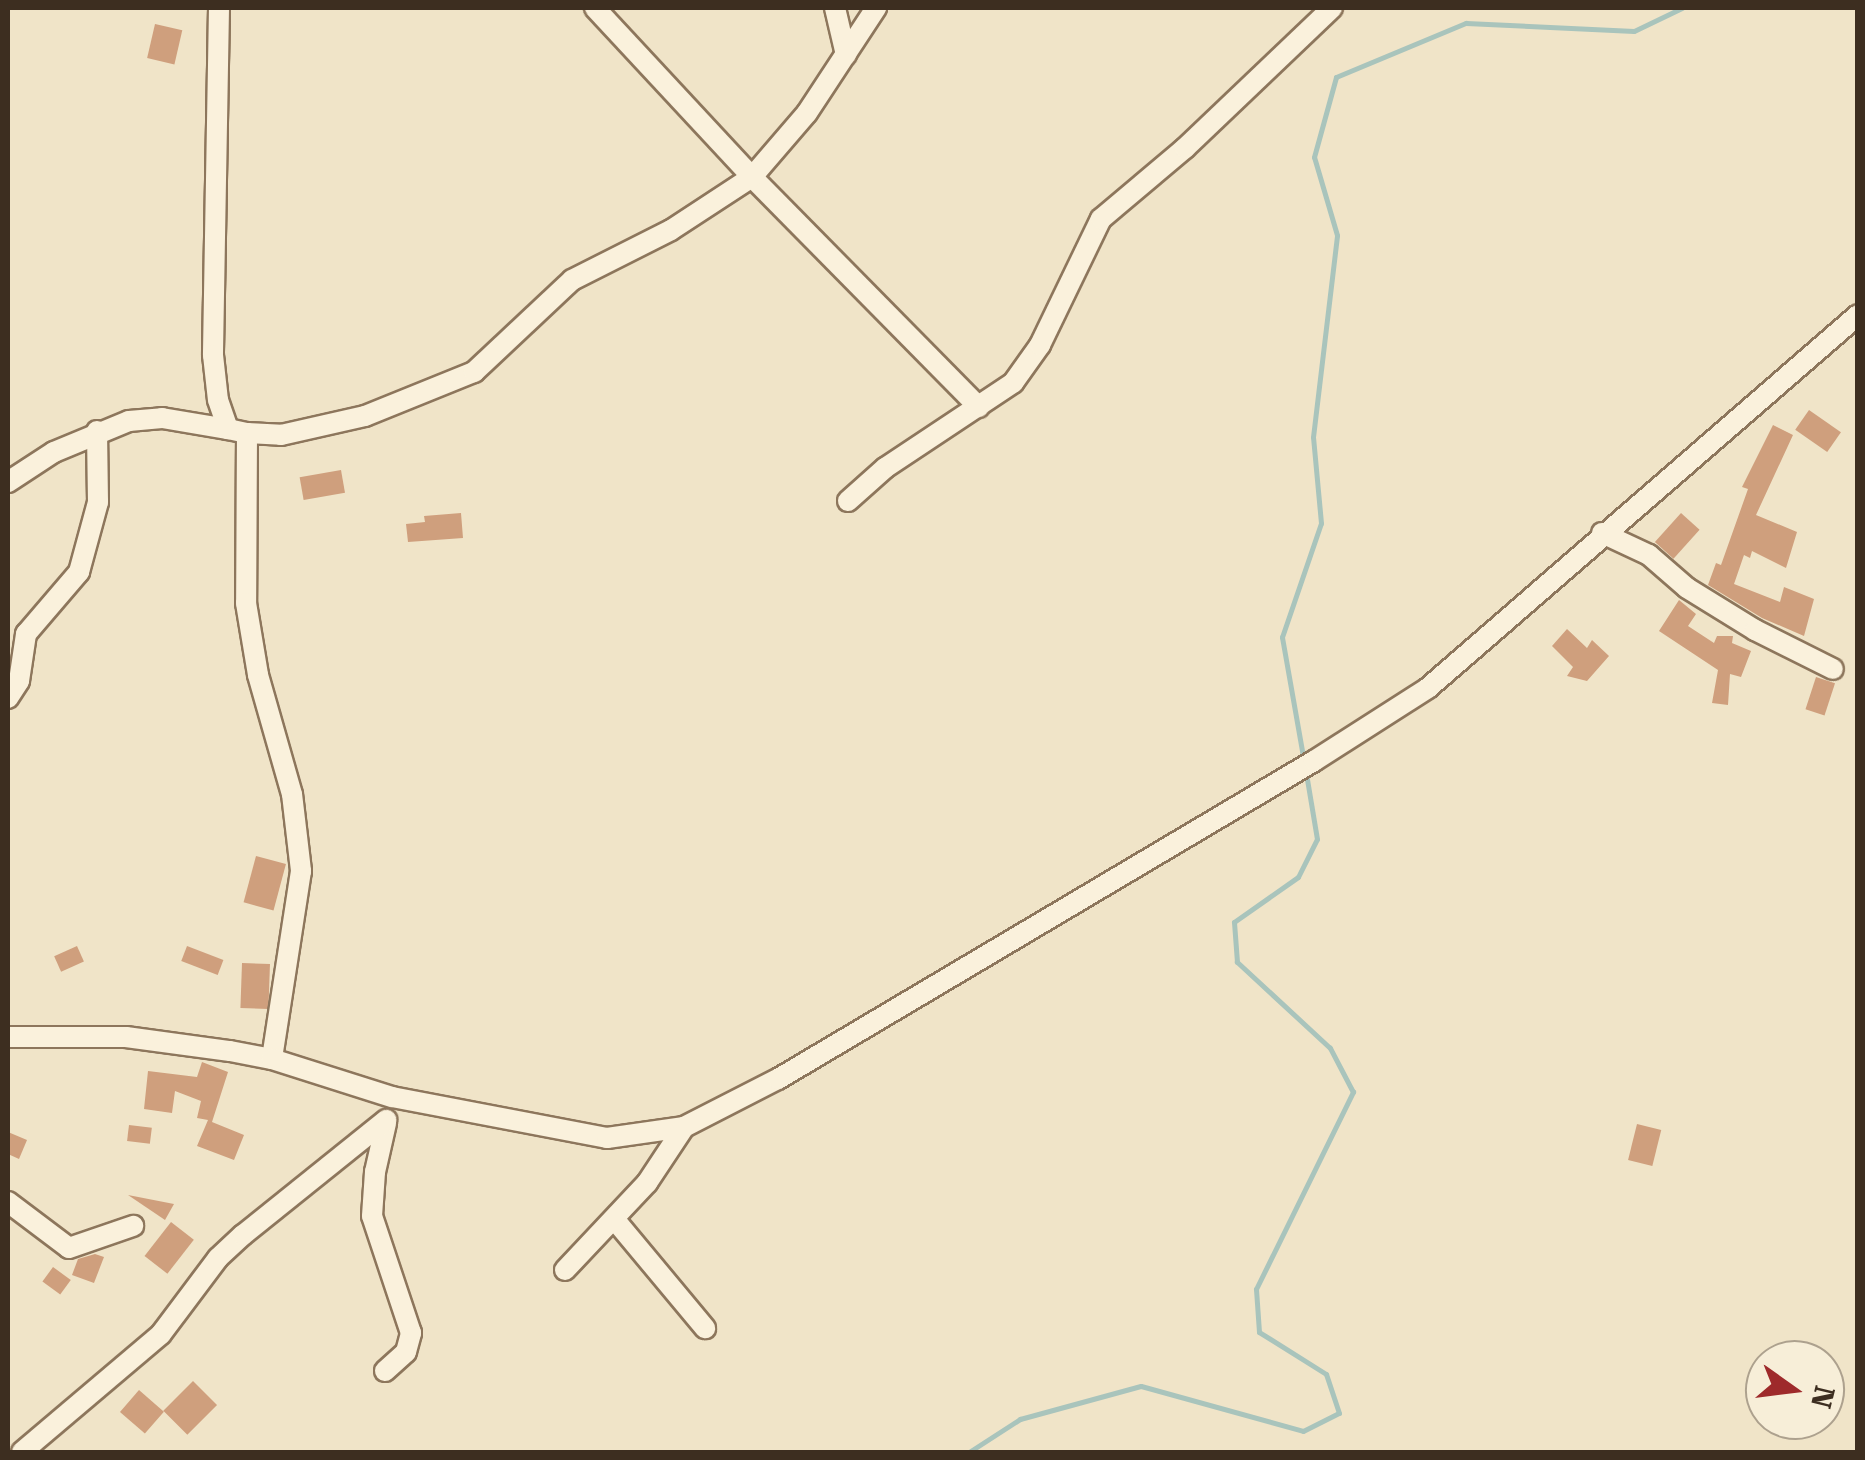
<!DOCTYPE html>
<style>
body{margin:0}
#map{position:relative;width:1865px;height:1460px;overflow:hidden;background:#f0e4c8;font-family:"Roboto Serif",serif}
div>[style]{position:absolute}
.stream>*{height:5px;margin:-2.5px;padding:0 2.5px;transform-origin:2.5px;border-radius:2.5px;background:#a9c4bc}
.building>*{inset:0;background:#cf9f7d;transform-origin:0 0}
.roads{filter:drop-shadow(2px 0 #8d765c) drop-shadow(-2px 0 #8d765c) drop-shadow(0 2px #8d765c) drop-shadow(0 -2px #8d765c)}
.minor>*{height:20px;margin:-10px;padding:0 10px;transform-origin:10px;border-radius:10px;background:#faf1dc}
span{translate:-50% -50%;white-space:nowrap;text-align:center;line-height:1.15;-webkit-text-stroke:8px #f7eed8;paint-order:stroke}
.frame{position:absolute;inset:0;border:10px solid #3d2e20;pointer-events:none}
.north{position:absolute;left:1745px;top:1340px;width:100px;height:100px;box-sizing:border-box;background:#f7eed8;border:2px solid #ada18e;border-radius:50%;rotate:104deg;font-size:28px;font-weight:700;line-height:40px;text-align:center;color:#3d2e20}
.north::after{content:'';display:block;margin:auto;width:35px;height:45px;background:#9e2a2b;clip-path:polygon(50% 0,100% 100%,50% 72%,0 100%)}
</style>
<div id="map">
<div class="stream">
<i style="left:1304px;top:762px;width:127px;rotate:-100deg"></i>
<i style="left:1282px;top:637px;width:120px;rotate:-71.1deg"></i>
<i style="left:1321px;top:523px;width:86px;rotate:-95.3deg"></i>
<i style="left:1313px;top:437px;width:203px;rotate:-83.2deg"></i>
<i style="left:1337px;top:235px;width:81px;rotate:-106.4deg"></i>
<i style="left:1314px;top:157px;width:83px;rotate:-74.6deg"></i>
<i style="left:1336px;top:77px;width:141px;rotate:-22.6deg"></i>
<i style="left:1466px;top:23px;width:168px;rotate:2.7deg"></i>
<i style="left:1634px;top:31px;width:53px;rotate:-25.6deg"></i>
<i style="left:969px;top:1452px;width:61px;rotate:-32.9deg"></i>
<i style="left:1020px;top:1419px;width:125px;rotate:-15.3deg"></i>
<i style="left:1141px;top:1386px;width:168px;rotate:15.5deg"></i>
<i style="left:1303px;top:1431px;width:40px;rotate:-26.6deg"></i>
<i style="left:1339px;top:1413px;width:41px;rotate:-108.4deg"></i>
<i style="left:1326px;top:1374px;width:79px;rotate:-147.9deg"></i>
<i style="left:1259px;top:1332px;width:43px;rotate:-94deg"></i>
<i style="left:1256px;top:1289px;width:220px;rotate:-63.8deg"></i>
<i style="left:1353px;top:1092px;width:50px;rotate:-117.6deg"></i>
<i style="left:1330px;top:1048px;width:127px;rotate:-137.2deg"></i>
<i style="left:1237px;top:962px;width:40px;rotate:-94.3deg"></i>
<i style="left:1234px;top:922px;width:78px;rotate:-35.1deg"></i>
<i style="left:1298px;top:877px;width:42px;rotate:-63.4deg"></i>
<i style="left:1317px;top:839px;width:67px;rotate:-99.5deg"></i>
</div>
<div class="building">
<i style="left:155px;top:24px;width:28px;height:35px;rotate:13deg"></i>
<i style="left:1809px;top:410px;width:39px;height:24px;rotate:35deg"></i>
<i style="clip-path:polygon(1773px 425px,1793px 435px,1756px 515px,1797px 532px,1786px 568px,1752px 551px,1750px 558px,1744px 555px,1734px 584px,1780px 602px,1784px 587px,1814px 599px,1804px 636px,1762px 618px,1708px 585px,1716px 563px,1721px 565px,1748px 489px,1742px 487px)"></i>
<i style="left:341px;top:470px;width:23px;height:42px;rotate:80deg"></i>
<i style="clip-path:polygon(461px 513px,463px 538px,408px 542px,406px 524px,425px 522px,424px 516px)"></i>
<i style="left:1681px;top:513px;width:25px;height:39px;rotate:42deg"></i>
<i style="clip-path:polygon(1679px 600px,1696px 614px,1688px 626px,1714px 643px,1717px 636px,1733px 636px,1732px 643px,1751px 651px,1741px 677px,1730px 674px,1728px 705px,1712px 703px,1718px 670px,1659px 631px)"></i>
<i style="clip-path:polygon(1567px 629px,1587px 648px,1592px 640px,1609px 656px,1587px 681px,1567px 676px,1573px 667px,1552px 646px)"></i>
<i style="left:1816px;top:677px;width:20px;height:34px;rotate:18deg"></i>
<i style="left:256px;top:856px;width:31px;height:48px;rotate:15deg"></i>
<i style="left:77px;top:946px;width:17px;height:25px;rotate:66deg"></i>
<i style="left:187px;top:946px;width:39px;height:16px;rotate:21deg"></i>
<i style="left:242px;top:963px;width:28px;height:45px;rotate:2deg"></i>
<i style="clip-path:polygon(202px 1062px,228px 1072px,212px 1122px,244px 1135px,234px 1160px,197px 1146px,208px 1120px,197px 1118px,201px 1101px,175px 1091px,172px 1113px,144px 1109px,148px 1071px,197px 1077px)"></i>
<i style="left:1637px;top:1124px;width:25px;height:37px;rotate:14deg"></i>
<i style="left:129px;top:1125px;width:23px;height:16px;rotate:7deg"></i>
<i style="clip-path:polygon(8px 1132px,27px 1140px,19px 1159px,8px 1154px)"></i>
<i style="clip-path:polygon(128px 1195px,174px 1204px,165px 1220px)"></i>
<i style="left:171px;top:1222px;width:29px;height:43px;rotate:38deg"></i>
<i style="clip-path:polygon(95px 1254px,104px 1257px,94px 1283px,72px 1275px,78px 1259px)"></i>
<i style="left:53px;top:1267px;width:22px;height:18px;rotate:36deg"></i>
<i style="left:193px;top:1381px;width:34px;height:42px;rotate:45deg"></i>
<i style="left:139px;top:1390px;width:33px;height:29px;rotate:41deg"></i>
</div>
<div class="roads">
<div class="minor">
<i style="left:219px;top:8px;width:347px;rotate:91deg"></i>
<i style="left:213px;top:355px;width:45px;rotate:83.7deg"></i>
<i style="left:218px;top:400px;width:31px;rotate:71deg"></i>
<i style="left:228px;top:429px;width:19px;rotate:12deg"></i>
<i style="left:247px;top:433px;width:170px;rotate:90.3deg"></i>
<i style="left:246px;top:603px;width:73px;rotate:80.5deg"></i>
<i style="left:258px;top:675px;width:124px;rotate:74.1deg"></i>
<i style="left:292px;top:794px;width:78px;rotate:83.3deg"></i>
<i style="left:301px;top:871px;width:190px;rotate:98.8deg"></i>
<i style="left:595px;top:8px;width:231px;rotate:47.1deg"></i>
<i style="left:752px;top:177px;width:323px;rotate:45.4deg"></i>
<i style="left:835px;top:8px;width:48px;rotate:76.8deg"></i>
<i style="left:247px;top:433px;width:34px;rotate:3deg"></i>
<i style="left:281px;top:435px;width:86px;rotate:-12.7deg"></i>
<i style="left:365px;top:416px;width:118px;rotate:-22deg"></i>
<i style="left:474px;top:372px;width:134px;rotate:-43.2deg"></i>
<i style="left:572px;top:280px;width:111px;rotate:-26.8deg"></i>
<i style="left:671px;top:230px;width:97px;rotate:-33.2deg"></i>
<i style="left:752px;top:177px;width:84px;rotate:-49.3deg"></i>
<i style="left:807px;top:113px;width:126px;rotate:-56.7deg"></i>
<i style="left:8px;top:482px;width:55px;rotate:-33.1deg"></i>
<i style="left:54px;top:452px;width:81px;rotate:-22.5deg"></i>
<i style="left:129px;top:421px;width:33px;rotate:-5deg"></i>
<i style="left:162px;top:418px;width:67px;rotate:9.5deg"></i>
<i style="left:848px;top:501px;width:50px;rotate:-41.7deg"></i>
<i style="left:885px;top:468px;width:154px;rotate:-33.6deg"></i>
<i style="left:1013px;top:383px;width:47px;rotate:-54.6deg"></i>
<i style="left:1040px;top:345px;width:140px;rotate:-64.2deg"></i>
<i style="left:1101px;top:219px;width:110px;rotate:-40.2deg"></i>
<i style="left:1185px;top:148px;width:203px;rotate:-43.6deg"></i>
<i style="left:1602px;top:533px;width:52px;rotate:25.1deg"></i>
<i style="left:1649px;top:555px;width:50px;rotate:41deg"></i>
<i style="left:1687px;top:588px;width:80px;rotate:31.7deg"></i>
<i style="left:1755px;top:630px;width:87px;rotate:26.6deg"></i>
<i style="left:8px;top:698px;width:20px;rotate:-57deg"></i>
<i style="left:19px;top:681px;width:48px;rotate:-81.5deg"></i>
<i style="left:26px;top:634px;width:82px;rotate:-49.5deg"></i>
<i style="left:79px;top:572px;width:73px;rotate:-74.8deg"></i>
<i style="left:98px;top:502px;width:71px;rotate:-90.8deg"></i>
<i style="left:8px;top:1037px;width:118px"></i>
<i style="left:126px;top:1037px;width:105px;rotate:7.7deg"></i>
<i style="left:230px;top:1051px;width:43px;rotate:10.8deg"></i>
<i style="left:272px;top:1059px;width:126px;rotate:17.6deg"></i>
<i style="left:392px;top:1097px;width:219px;rotate:10.8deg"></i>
<i style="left:607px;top:1138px;width:78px;rotate:-8.1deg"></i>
<i style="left:684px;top:1127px;width:106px;rotate:-27.1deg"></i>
<i style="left:778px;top:1079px;width:623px;rotate:-30.68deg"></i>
<i style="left:1314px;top:761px;width:135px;rotate:-32.6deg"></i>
<i style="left:1428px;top:688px;width:569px;rotate:-40.94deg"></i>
<i style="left:8px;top:1202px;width:76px;rotate:37deg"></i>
<i style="left:69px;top:1248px;width:68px;rotate:-19deg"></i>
<i style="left:615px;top:1220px;width:141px;rotate:50.2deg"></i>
<i style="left:565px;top:1270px;width:120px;rotate:-46.7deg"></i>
<i style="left:647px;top:1183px;width:67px;rotate:-56.5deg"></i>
<i style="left:385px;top:1371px;width:28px;rotate:-42deg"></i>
<i style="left:406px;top:1352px;width:20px;rotate:-75deg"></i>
<i style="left:411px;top:1333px;width:123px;rotate:-108.4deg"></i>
<i style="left:372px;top:1216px;width:44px;rotate:-86.1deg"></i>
<i style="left:375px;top:1172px;width:50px;rotate:-77.3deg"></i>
<i style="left:22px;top:1452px;width:182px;rotate:-40.3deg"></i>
<i style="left:161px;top:1334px;width:95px;rotate:-53.1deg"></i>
<i style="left:218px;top:1258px;width:34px;rotate:-43deg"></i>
<i style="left:243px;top:1235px;width:184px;rotate:-38.8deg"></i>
</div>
</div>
<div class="frame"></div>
<div class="north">N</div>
</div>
